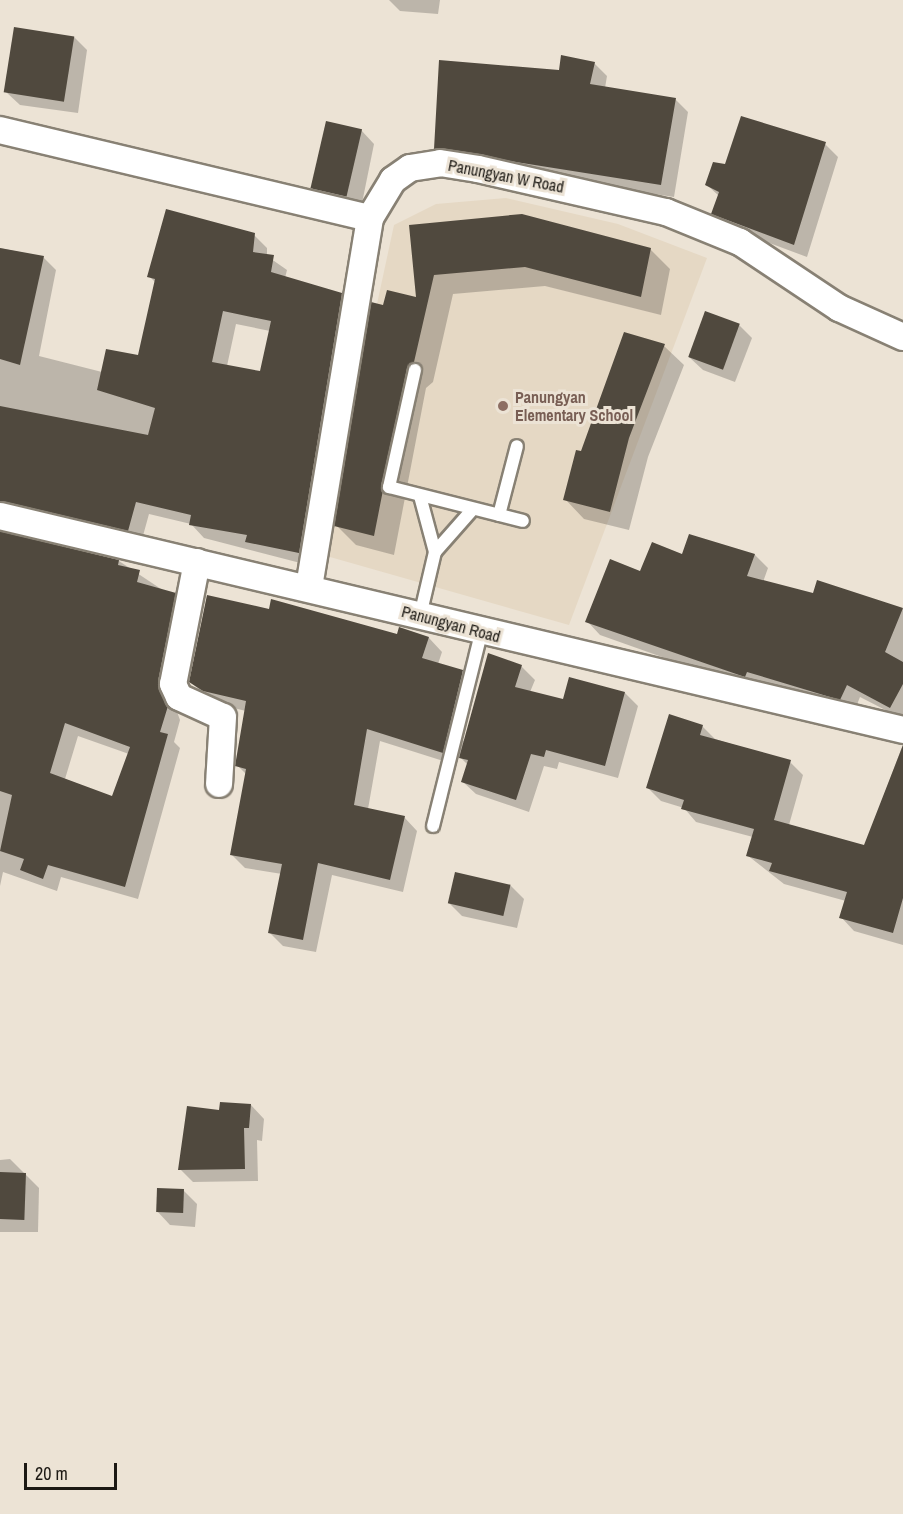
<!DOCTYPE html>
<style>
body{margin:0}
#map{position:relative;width:903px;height:1514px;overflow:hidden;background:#ece3d5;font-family:"Archivo Narrow",sans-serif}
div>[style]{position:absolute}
.built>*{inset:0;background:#e5d8c4}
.shadow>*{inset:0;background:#0003}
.building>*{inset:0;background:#50493e;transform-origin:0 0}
.roads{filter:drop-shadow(2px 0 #888174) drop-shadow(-2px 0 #888174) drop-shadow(0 2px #888174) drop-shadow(0 -2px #888174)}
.lane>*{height:12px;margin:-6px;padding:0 6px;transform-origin:6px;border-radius:6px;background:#fff}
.street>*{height:26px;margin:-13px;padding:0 13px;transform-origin:13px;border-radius:13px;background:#fff}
.dots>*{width:16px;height:16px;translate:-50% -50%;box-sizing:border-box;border:3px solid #ece3d5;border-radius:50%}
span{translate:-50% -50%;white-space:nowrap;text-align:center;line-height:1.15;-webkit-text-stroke:6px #ece3d5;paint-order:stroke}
.street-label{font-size:16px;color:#1c1914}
.education-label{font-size:16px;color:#785e54;font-weight:700}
.left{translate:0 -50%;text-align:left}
.scale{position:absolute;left:24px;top:1463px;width:93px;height:27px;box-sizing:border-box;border:3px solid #1c1914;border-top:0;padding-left:8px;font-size:18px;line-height:21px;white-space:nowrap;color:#1c1914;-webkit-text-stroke:4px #ece3d5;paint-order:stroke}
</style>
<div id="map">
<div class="built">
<i style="clip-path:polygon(506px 198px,618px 224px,707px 258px,569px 625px,323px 555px,394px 225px,436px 204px)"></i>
</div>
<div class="shadow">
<i style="clip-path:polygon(389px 0,440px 0,438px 14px,400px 11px)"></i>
<i style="clip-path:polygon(74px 37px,87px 50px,78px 113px,20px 105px,6px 92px)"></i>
<i style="clip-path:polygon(594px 63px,607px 76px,605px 88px,675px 99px,688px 112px,674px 197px,449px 162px,435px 148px,560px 72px)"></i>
<i style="clip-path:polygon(361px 130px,374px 144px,361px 208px,326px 201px,313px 188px)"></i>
<i style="clip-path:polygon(825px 144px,838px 157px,807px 257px,726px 227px,713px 214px,719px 196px,707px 185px,726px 165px)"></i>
<i style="clip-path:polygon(411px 226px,650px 249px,670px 269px,661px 315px,545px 286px,453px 294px,433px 382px,426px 388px,394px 555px,356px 545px,336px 525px,385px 307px,417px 299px)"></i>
<i style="clip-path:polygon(evenodd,254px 235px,267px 248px,267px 256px,287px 270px,285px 278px,342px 295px,355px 308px,312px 566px,204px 538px,191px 524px,149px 514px,141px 543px,43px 520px,30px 507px,0 495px,0 248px,43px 257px,56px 270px,39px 356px,102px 372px,139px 356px,156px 283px,149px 276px,254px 235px,236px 324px,270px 331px,261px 373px,227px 366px,236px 324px)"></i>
<i style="clip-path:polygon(739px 325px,752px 338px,735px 382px,703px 370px,689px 357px)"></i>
<i style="clip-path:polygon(664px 346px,684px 365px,648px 457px,629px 530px,584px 519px,565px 499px)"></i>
<i style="clip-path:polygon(evenodd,0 543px,119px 561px,188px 607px,171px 695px,180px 720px,174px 742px,180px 748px,138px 899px,61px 877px,57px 891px,3px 872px,0 886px,0 543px,78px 736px,129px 754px,113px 798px,65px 779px,78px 736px)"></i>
<i style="clip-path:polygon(755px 555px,768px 568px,763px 582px,814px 595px,818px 581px,903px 609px,903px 719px,860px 697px,854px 712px,693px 668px,600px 635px,587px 621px,641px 573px,683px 556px)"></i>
<i style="clip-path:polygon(400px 629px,429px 638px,442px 652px,438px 664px,462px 672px,476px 685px,461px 744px,521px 666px,535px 680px,530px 692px,564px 701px,570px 678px,625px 693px,638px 706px,618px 778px,559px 762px,557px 769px,544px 766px,529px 812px,476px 794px,462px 781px,468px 765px,458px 755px,456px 765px,380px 741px,368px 809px,404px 817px,417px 831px,403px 892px,332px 875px,316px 952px,283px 946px,270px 933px,282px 874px,245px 868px,232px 855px,247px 775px,237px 765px,246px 711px,217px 704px,190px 682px,398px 636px)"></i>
<i style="clip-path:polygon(702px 726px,715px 739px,790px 762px,803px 775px,789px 825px,865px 846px,903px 744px,903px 945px,854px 931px,841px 917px,846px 901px,784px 884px,747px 855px,753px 837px,696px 822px,684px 808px,661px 801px,647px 787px)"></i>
<i style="clip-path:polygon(511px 886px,524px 899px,517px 928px,462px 916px,449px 903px)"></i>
<i style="clip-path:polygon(251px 1105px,264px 1119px,262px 1141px,257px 1140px,258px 1181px,193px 1182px,180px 1169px,221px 1112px)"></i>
<i style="clip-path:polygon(10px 1159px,39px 1188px,38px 1232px,0 1232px,0 1160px)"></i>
<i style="clip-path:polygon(184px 1191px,197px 1204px,195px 1227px,170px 1225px,157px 1211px)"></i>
</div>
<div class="building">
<i style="left:14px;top:27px;width:61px;height:66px;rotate:9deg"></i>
<i style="clip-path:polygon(561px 55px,595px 62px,590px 84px,676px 98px,661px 185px,434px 149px,439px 60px,559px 70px)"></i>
<i style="clip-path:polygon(741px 116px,826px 142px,794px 245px,711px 214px,719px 192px,705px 185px,713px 162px,725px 164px)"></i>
<i style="left:326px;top:121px;width:37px;height:69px;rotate:13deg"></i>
<i style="clip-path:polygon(evenodd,166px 209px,255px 233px,253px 252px,274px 255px,271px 272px,342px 293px,299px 553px,245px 542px,247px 535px,189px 525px,191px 515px,136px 502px,128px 531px,0 501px,0 406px,148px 435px,155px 408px,97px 390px,106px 349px,138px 355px,155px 279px,147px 277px,166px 209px,223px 311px,271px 321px,260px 371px,212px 362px,223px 311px)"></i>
<i style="clip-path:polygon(522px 214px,651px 248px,641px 297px,525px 267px,434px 275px,414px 362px,407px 368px,374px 536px,334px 526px,371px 302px,383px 305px,387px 290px,416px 297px,409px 225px)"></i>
<i style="clip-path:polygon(0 248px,44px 256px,20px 365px,0 359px)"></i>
<i style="left:705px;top:311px;width:37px;height:49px;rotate:20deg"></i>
<i style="clip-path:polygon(624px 332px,665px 344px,629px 438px,610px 512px,563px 500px,576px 450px,581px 451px)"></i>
<i style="clip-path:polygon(evenodd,0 531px,119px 560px,118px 565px,140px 570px,137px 582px,176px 593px,158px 681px,168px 706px,160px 732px,168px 734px,125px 887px,48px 865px,43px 879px,20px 870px,24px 859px,0 851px,12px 795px,0 791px,0 531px,65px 723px,130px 747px,112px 796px,50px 773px,65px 723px)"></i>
<i style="clip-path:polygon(689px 534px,755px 554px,747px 576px,813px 593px,817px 580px,903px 608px,885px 652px,903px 662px,903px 684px,890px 708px,847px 685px,840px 700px,747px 672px,745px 677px,585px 622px,610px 559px,640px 571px,652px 542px,682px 554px)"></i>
<i style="clip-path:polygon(207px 595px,269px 609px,271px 599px,397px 634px,399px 627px,429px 637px,422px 658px,463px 670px,443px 753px,367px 729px,354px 805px,405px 816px,390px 880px,318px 863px,303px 940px,268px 933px,282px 864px,230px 855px,246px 769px,235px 766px,246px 701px,203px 691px,189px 682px)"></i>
<i style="clip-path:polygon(488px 653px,522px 665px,515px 687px,563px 699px,569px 677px,625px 692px,605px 766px,546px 750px,544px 757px,531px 754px,516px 800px,461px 782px,468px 760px,459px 758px)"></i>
<i style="clip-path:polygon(669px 714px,703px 725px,700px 735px,791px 760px,774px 820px,864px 845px,903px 745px,903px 898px,893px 933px,839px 918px,847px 892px,769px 871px,772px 863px,746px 856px,754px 829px,681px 809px,684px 800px,646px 788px)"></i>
<i style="left:455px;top:872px;width:57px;height:32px;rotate:13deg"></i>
<i style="clip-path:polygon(220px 1102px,251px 1104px,249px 1128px,244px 1128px,245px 1169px,178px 1170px,187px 1106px,219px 1110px)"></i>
<i style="left:0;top:1172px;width:26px;height:47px;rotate:2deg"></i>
<i style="left:157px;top:1188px;width:27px;height:24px;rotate:2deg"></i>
</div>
<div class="roads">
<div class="lane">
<i style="left:415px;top:370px;width:120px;rotate:102.5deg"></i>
<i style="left:389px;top:487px;width:138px;rotate:14.2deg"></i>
<i style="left:420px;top:496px;width:58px;rotate:75deg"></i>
<i style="left:499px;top:515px;width:71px;rotate:-75.4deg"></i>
<i style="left:420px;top:616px;width:66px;rotate:-76.8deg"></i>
<i style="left:435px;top:552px;width:56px;rotate:-48.6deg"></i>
<i style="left:433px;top:826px;width:199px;rotate:-76deg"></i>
</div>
<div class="street">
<i style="left:0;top:130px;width:380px;rotate:13.4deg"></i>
<i style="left:0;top:516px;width:928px;rotate:13.33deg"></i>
<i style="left:197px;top:562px;width:124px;rotate:101.1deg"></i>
<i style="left:173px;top:684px;width:14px;rotate:65deg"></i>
<i style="left:179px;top:697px;width:48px;rotate:24.4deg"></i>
<i style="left:223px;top:717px;width:67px;rotate:93.4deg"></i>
<i style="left:309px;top:587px;width:374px;rotate:-80.6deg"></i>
<i style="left:370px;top:218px;width:44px;rotate:-58.8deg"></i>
<i style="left:393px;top:180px;width:21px;rotate:-35deg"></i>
<i style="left:410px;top:168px;width:30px;rotate:-9deg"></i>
<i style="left:440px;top:163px;width:38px;rotate:9deg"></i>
<i style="left:478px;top:169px;width:193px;rotate:12.9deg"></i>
<i style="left:666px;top:212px;width:80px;rotate:22.1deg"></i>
<i style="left:740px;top:242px;width:119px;rotate:33.7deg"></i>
<i style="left:839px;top:308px;width:70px;rotate:24.4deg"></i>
</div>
</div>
<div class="dots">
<i style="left:503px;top:406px;background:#8d6e63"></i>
</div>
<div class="street-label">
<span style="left:506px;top:176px;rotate:11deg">Panungyan W Road</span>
<span style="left:451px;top:624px;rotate:15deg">Panungyan Road</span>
</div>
<div class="education-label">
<span class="left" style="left:515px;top:406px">Panungyan<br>Elementary School</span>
</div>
<div class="scale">20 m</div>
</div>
